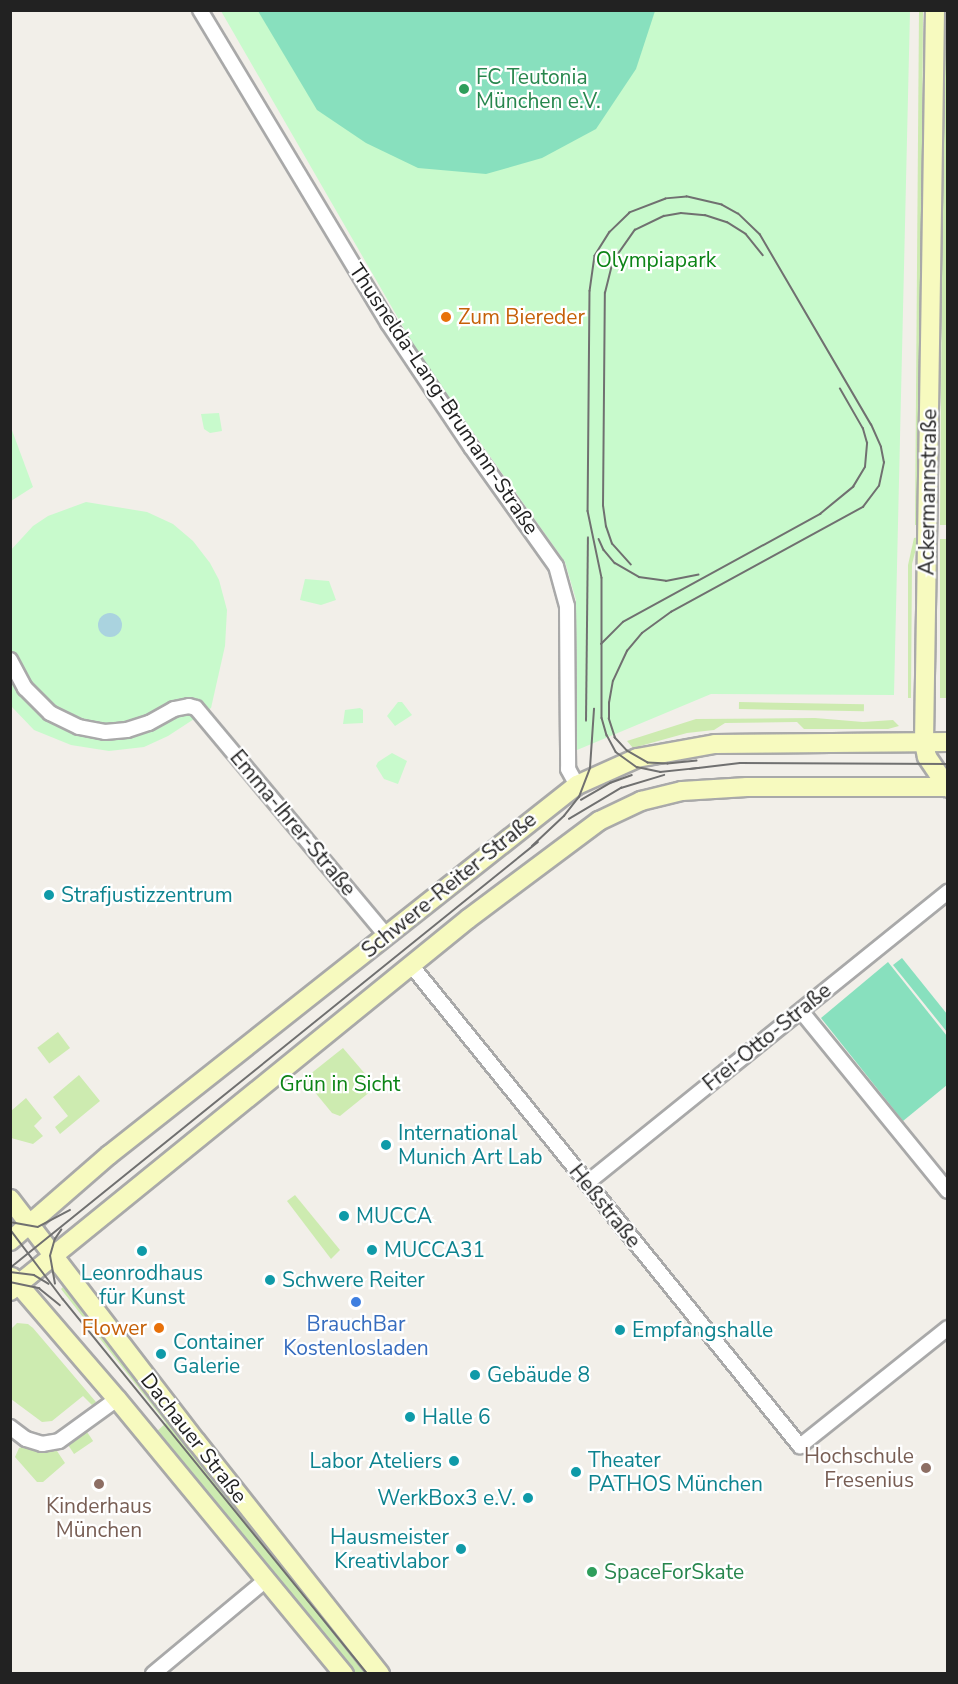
<!DOCTYPE html>
<meta charset="utf-8">
<style>
body{margin:0}
#map{position:relative;width:958px;height:1684px;overflow:hidden;background:#f2efe9;font-family:"Nunito Sans",sans-serif}
div>[style]{position:absolute}
.grass>*{inset:0;background:#cdebb0;transform-origin:0 0}
.park>*{inset:0;background:#c8facc}
.pitch>*{inset:0;background:#88e0be}
.water>*{inset:0;background:#aad3df}
.round{border-radius:50%}
.roads{filter:drop-shadow(2px 0 #a9a9a9) drop-shadow(-2px 0 #a9a9a9) drop-shadow(0 2px #a9a9a9) drop-shadow(0 -2px #a9a9a9)}
.street>*{height:14px;margin:-7px;padding:0 7px;transform-origin:7px;border-radius:7px;background:#fff}
.secondary>*{height:18px;margin:-9px;padding:0 9px;transform-origin:9px;border-radius:9px;background:#f7fabf}
.tram>*{height:1.5px;margin:-0.75px;padding:0 0.75px;transform-origin:0.75px;border-radius:0.75px;background:#707070}
.dots>*{width:16px;height:16px;translate:-50% -50%;box-sizing:border-box;border:3px solid #fff;border-radius:50%}
span{translate:-50% -50%;white-space:nowrap;text-align:center;line-height:1.15;-webkit-text-stroke:4.5px #fff;paint-order:stroke}
.leisure-label{font-size:21px;color:#27864d}
.left{translate:0 -50%;text-align:left}
.park-label{font-size:21px;color:#0c8416}
.food-label{font-size:21px;color:#c56008}
.right{translate:-100% -50%;text-align:right}
.street-label{font-size:21px;color:#222}
.culture-label{font-size:21px;color:#0d838f}
.shop-label{font-size:21px;color:#366cbe}
.education-label{font-size:21px;color:#785e54}
.frame{position:absolute;inset:0;border:12px solid #222;pointer-events:none}
</style>
<div id="map">
<div class="grass">
<i style="clip-path:polygon(923px 10px,920px 525px,915px 525px,919px 11px)"></i>
<i style="clip-path:polygon(947px 10px,948px 525px,940px 525px,944px 11px)"></i>
<i style="clip-path:polygon(919px 537px,912px 564px,911px 698px,908px 698px,908px 565px,914px 538px)"></i>
<i style="left:940px;top:539px;width:8px;height:159px"></i>
<i style="left:739px;top:702px;width:125px;height:7px;rotate:1deg"></i>
<i style="clip-path:polygon(815px 718px,863px 722px,893px 720px,899px 726px,888px 729px,804px 729px,797px 722px,725px 723px,714px 730px,687px 733px,633px 748px,627px 741px,696px 719px)"></i>
<i style="left:58px;top:1032px;width:20px;height:26px;rotate:53deg"></i>
<i style="clip-path:polygon(343px 1048px,372px 1082px,371px 1091px,340px 1116px,332px 1113px,304px 1079px)"></i>
<i style="clip-path:polygon(79px 1075px,100px 1101px,60px 1134px,55px 1127px,68px 1116px,53px 1097px)"></i>
<i style="clip-path:polygon(26px 1098px,42px 1118px,34px 1126px,43px 1136px,33px 1144px,11px 1138px,11px 1111px)"></i>
<i style="clip-path:polygon(295px 1195px,340px 1250px,331px 1259px,287px 1201px)"></i>
<i style="clip-path:polygon(63px 1287px,255px 1531px,371px 1673px,355px 1673px,156px 1432px,166px 1423px,61px 1289px)"></i>
<i style="clip-path:polygon(17px 1323px,28px 1324px,33px 1328px,96px 1402px,92px 1405px,83px 1396px,52px 1421px,42px 1422px,11px 1399px,11px 1329px)"></i>
<i style="left:87px;top:1432px;width:11px;height:23px;rotate:56deg"></i>
<i style="clip-path:polygon(24px 1446px,40px 1452px,57px 1451px,65px 1463px,43px 1482px,37px 1482px,15px 1457px,19px 1448px)"></i>
</div>
<div class="park">
<i style="clip-path:polygon(221px 11px,910px 11px,894px 695px,711px 694px,577px 750px,576px 600px,565px 562px,424px 363px)"></i>
<i style="clip-path:polygon(219px 413px,222px 431px,210px 433px,204px 429px,201px 414px)"></i>
<i style="clip-path:polygon(10px 425px,33px 487px,11px 501px,10px 501px)"></i>
<i style="clip-path:polygon(86px 502px,147px 512px,173px 524px,193px 541px,210px 563px,219px 580px,227px 610px,225px 646px,211px 708px,168px 736px,144px 747px,109px 751px,71px 745px,34px 730px,11px 706px,10px 551px,33px 526px,48px 516px)"></i>
<i style="clip-path:polygon(305px 579px,329px 581px,336px 600px,321px 605px,300px 600px)"></i>
<i style="clip-path:polygon(398px 702px,402px 702px,412px 715px,395px 726px,387px 716px)"></i>
<i style="clip-path:polygon(360px 708px,363px 710px,363px 723px,343px 724px,345px 710px)"></i>
<i style="clip-path:polygon(392px 753px,407px 761px,398px 784px,384px 779px,376px 766px,378px 762px)"></i>
</div>
<div class="pitch">
<i style="clip-path:polygon(258px 11px,655px 11px,636px 69px,596px 129px,542px 158px,486px 174px,418px 168px,366px 143px,317px 110px)"></i>
<i style="clip-path:polygon(902px 958px,947px 1014px,947px 1032px,893px 965px)"></i>
<i style="clip-path:polygon(888px 962px,947px 1036px,947px 1085px,903px 1121px,821px 1018px)"></i>
</div>
<div class="water">
<i class="round" style="left:98px;top:613px;width:24px;height:24px"></i>
</div>
<div class="roads">
<div class="street">
<i style="left:200px;top:10px;width:365px;rotate:59deg"></i>
<i style="left:388px;top:323px;width:149px;rotate:56.2deg"></i>
<i style="left:471px;top:447px;width:146px;rotate:54.5deg"></i>
<i style="left:556px;top:566px;width:41px;rotate:74.6deg"></i>
<i style="left:567px;top:606px;width:163px;rotate:89.6deg"></i>
<i style="left:568px;top:769px;width:18px;rotate:61deg"></i>
<i style="left:10px;top:660px;width:32px;rotate:62deg"></i>
<i style="left:25px;top:688px;width:35px;rotate:45deg"></i>
<i style="left:50px;top:713px;width:32px;rotate:26deg"></i>
<i style="left:79px;top:727px;width:26px;rotate:11deg"></i>
<i style="left:105px;top:732px;width:22px;rotate:-5deg"></i>
<i style="left:127px;top:730px;width:23px;rotate:-18deg"></i>
<i style="left:149px;top:723px;width:29px;rotate:-29deg"></i>
<i style="left:174px;top:709px;width:15px;rotate:-11deg"></i>
<i style="left:189px;top:706px;width:7px;rotate:16deg"></i>
<i style="left:196px;top:708px;width:296px;rotate:50.1deg"></i>
<i style="left:411px;top:965px;width:619px;rotate:51.04deg"></i>
<i style="left:800px;top:1446px;width:189px;rotate:-38.6deg"></i>
<i style="left:801px;top:1011px;width:232px;rotate:50.8deg"></i>
<i style="left:587px;top:1183px;width:464px;rotate:-38.9deg"></i>
<i style="left:10px;top:1427px;width:20px;rotate:37deg"></i>
<i style="left:26px;top:1439px;width:17px;rotate:17deg"></i>
<i style="left:42px;top:1444px;width:17px;rotate:-10deg"></i>
<i style="left:59px;top:1441px;width:72px;rotate:-35.9deg"></i>
<i style="left:153px;top:1674px;width:147px;rotate:-39.8deg"></i>
</div>
<div class="secondary">
<i style="left:935px;top:10px;width:733px;rotate:90.86deg"></i>
<i style="left:924px;top:743px;width:14px;rotate:78deg"></i>
<i style="left:927px;top:757px;width:37px;rotate:56deg"></i>
<i style="left:10px;top:1199px;width:305px;rotate:52.5deg"></i>
<i style="left:196px;top:1441px;width:297px;rotate:51.7deg"></i>
<i style="left:10px;top:1241px;width:131px;rotate:-41deg"></i>
<i style="left:109px;top:1155px;width:597px;rotate:-38.33deg"></i>
<i style="left:577px;top:785px;width:66px;rotate:-24.2deg"></i>
<i style="left:637px;top:758px;width:79px;rotate:-10.2deg"></i>
<i style="left:715px;top:744px;width:233px;rotate:-0.5deg"></i>
<i style="left:12px;top:1277px;width:161px;rotate:49.3deg"></i>
<i style="left:117px;top:1399px;width:357px;rotate:50.5deg"></i>
<i style="left:10px;top:1291px;width:590px;rotate:-39.08deg"></i>
<i style="left:468px;top:919px;width:164px;rotate:-36.8deg"></i>
<i style="left:599px;top:821px;width:47px;rotate:-25.5deg"></i>
<i style="left:641px;top:801px;width:42px;rotate:-13.7deg"></i>
<i style="left:682px;top:791px;width:65px;rotate:-3.5deg"></i>
<i style="left:747px;top:787px;width:201px"></i>
</div>
</div>
<div class="tram">
<i style="left:599px;top:539px;width:12px;rotate:66deg"></i>
<i style="left:604px;top:550px;width:17px;rotate:50deg"></i>
<i style="left:615px;top:563px;width:28px;rotate:30deg"></i>
<i style="left:639px;top:577px;width:27px;rotate:8deg"></i>
<i style="left:666px;top:581px;width:33px;rotate:-11deg"></i>
<i style="left:631px;top:565px;width:28px;rotate:-132deg"></i>
<i style="left:612px;top:544px;width:18px;rotate:-109deg"></i>
<i style="left:606px;top:527px;width:21px;rotate:-98deg"></i>
<i style="left:603px;top:506px;width:213px;rotate:-89.5deg"></i>
<i style="left:605px;top:293px;width:33px;rotate:-76deg"></i>
<i style="left:613px;top:261px;width:38px;rotate:-55deg"></i>
<i style="left:635px;top:230px;width:32px;rotate:-26deg"></i>
<i style="left:664px;top:216px;width:17px;rotate:-10deg"></i>
<i style="left:681px;top:213px;width:24px;rotate:5deg"></i>
<i style="left:705px;top:215px;width:23px;rotate:18deg"></i>
<i style="left:727px;top:222px;width:22px;rotate:32deg"></i>
<i style="left:746px;top:234px;width:27px;rotate:51deg"></i>
<i style="left:601px;top:644px;width:31px;rotate:-45deg"></i>
<i style="left:623px;top:622px;width:225px;rotate:-28.7deg"></i>
<i style="left:820px;top:514px;width:43px;rotate:-39.3deg"></i>
<i style="left:853px;top:487px;width:23px;rotate:-59deg"></i>
<i style="left:865px;top:467px;width:24px;rotate:-85deg"></i>
<i style="left:867px;top:443px;width:15px;rotate:-106deg"></i>
<i style="left:863px;top:429px;width:46px;rotate:-119.9deg"></i>
<i style="left:586px;top:721px;width:183px;rotate:-89.4deg"></i>
<i style="left:697px;top:761px;width:29px;rotate:174deg"></i>
<i style="left:668px;top:764px;width:20px;rotate:-177deg"></i>
<i style="left:648px;top:763px;width:24px;rotate:-150deg"></i>
<i style="left:627px;top:751px;width:18px;rotate:-133deg"></i>
<i style="left:615px;top:738px;width:20px;rotate:-108deg"></i>
<i style="left:609px;top:719px;width:16px;rotate:-90deg"></i>
<i style="left:609px;top:703px;width:22px;rotate:-80deg"></i>
<i style="left:613px;top:681px;width:33px;rotate:-65deg"></i>
<i style="left:627px;top:651px;width:23px;rotate:-50deg"></i>
<i style="left:642px;top:633px;width:36px;rotate:-36deg"></i>
<i style="left:671px;top:612px;width:219px;rotate:-28.7deg"></i>
<i style="left:863px;top:507px;width:26px;rotate:-53deg"></i>
<i style="left:879px;top:486px;width:24px;rotate:-78deg"></i>
<i style="left:884px;top:463px;width:16px;rotate:-101deg"></i>
<i style="left:881px;top:447px;width:24px;rotate:-114deg"></i>
<i style="left:871px;top:425px;width:220px;rotate:-120.3deg"></i>
<i style="left:760px;top:235px;width:30px;rotate:-136deg"></i>
<i style="left:738px;top:214px;width:18px;rotate:-151deg"></i>
<i style="left:722px;top:205px;width:36px;rotate:-167deg"></i>
<i style="left:687px;top:197px;width:21px;rotate:175deg"></i>
<i style="left:666px;top:199px;width:39px;rotate:159deg"></i>
<i style="left:630px;top:213px;width:28px;rotate:136deg"></i>
<i style="left:610px;top:232px;width:28px;rotate:122deg"></i>
<i style="left:595px;top:256px;width:35px;rotate:98deg"></i>
<i style="left:590px;top:291px;width:220px;rotate:90.5deg"></i>
<i style="left:588px;top:511px;width:68px;rotate:78.2deg"></i>
<i style="left:602px;top:578px;width:140px;rotate:90deg"></i>
<i style="left:602px;top:718px;width:18px;rotate:74deg"></i>
<i style="left:607px;top:735px;width:19px;rotate:62deg"></i>
<i style="left:616px;top:752px;width:26px;rotate:36deg"></i>
<i style="left:637px;top:767px;width:24px;rotate:12deg"></i>
<i style="left:660px;top:772px;width:39px;rotate:-6deg"></i>
<i style="left:690px;top:769px;width:50px;rotate:-6.8deg"></i>
<i style="left:740px;top:763px;width:208px;rotate:0.3deg"></i>
<i style="left:581px;top:800px;width:34px;rotate:-30deg"></i>
<i style="left:610px;top:783px;width:23px;rotate:-20deg"></i>
<i style="left:569px;top:819px;width:61px;rotate:-30.8deg"></i>
<i style="left:621px;top:788px;width:45px;rotate:-16.8deg"></i>
<i style="left:532px;top:846px;width:44px;rotate:-43.2deg"></i>
<i style="left:564px;top:816px;width:24px;rotate:-52deg"></i>
<i style="left:579px;top:797px;width:31px;rotate:-69deg"></i>
<i style="left:590px;top:768px;width:59px;rotate:-86.1deg"></i>
<i style="left:10px;top:1222px;width:28px;rotate:10deg"></i>
<i style="left:38px;top:1227px;width:36px;rotate:-28deg"></i>
<i style="left:10px;top:1229px;width:88px;rotate:52.9deg"></i>
<i style="left:63px;top:1299px;width:483px;rotate:50.9deg"></i>
<i style="left:10px;top:1268px;width:678px;rotate:-38.9deg"></i>
<i style="left:10px;top:1272px;width:24px;rotate:7deg"></i>
<i style="left:34px;top:1275px;width:17px;rotate:31deg"></i>
<i style="left:10px;top:1282px;width:30px;rotate:12deg"></i>
<i style="left:39px;top:1288px;width:27px;rotate:39deg"></i>
<i style="left:55px;top:1284px;width:28px;rotate:-100deg"></i>
<i style="left:50px;top:1256px;width:18px;rotate:-74deg"></i>
<i style="left:55px;top:1239px;width:11px;rotate:-56deg"></i>
</div>
<div class="dots">
<i style="left:464px;top:89px;background:#2e9e5b"></i>
<i style="left:446px;top:317px;background:#e8710a"></i>
<i style="left:49px;top:895px;background:#0f9aa8"></i>
<i style="left:386px;top:1145px;background:#0f9aa8"></i>
<i style="left:344px;top:1216px;background:#0f9aa8"></i>
<i style="left:372px;top:1250px;background:#0f9aa8"></i>
<i style="left:142px;top:1251px;background:#0f9aa8"></i>
<i style="left:270px;top:1280px;background:#0f9aa8"></i>
<i style="left:356px;top:1302px;background:#3f7fe0"></i>
<i style="left:159px;top:1328px;background:#e8710a"></i>
<i style="left:620px;top:1330px;background:#0f9aa8"></i>
<i style="left:161px;top:1354px;background:#0f9aa8"></i>
<i style="left:475px;top:1375px;background:#0f9aa8"></i>
<i style="left:410px;top:1417px;background:#0f9aa8"></i>
<i style="left:454px;top:1461px;background:#0f9aa8"></i>
<i style="left:926px;top:1468px;background:#8d6e63"></i>
<i style="left:576px;top:1472px;background:#0f9aa8"></i>
<i style="left:99px;top:1484px;background:#8d6e63"></i>
<i style="left:528px;top:1498px;background:#0f9aa8"></i>
<i style="left:461px;top:1549px;background:#0f9aa8"></i>
<i style="left:592px;top:1572px;background:#2e9e5b"></i>
</div>
<div class="leisure-label">
<span class="left" style="left:476px;top:89px">FC Teutonia<br>München e.V.</span>
<span class="left" style="left:604px;top:1572px">SpaceForSkate</span>
</div>
<div class="park-label">
<span style="left:656px;top:260px">Olympiapark</span>
<span style="left:340px;top:1084px">Grün in Sicht</span>
</div>
<div class="food-label">
<span class="left" style="left:458px;top:317px">Zum Biereder</span>
<span class="right" style="left:147px;top:1328px">Flower</span>
</div>
<div class="street-label">
<span style="left:444px;top:399px;rotate:56deg">Thusnelda-Lang-Brumann-Straße</span>
<span style="left:928px;top:492px;rotate:-89deg">Ackermannstraße</span>
<span style="left:293px;top:823px;rotate:50deg">Emma-Ihrer-Straße</span>
<span style="left:449px;top:885px;rotate:-39deg">Schwere-Reiter-Straße</span>
<span style="left:767px;top:1037px;rotate:-39deg">Frei-Otto-Straße</span>
<span style="left:605px;top:1206px;rotate:51deg">Heßstraße</span>
<span style="left:194px;top:1438px;rotate:52deg">Dachauer Straße</span>
</div>
<div class="culture-label">
<span class="left" style="left:61px;top:895px">Strafjustizzentrum</span>
<span class="left" style="left:398px;top:1145px">International<br>Munich Art Lab</span>
<span class="left" style="left:356px;top:1216px">MUCCA</span>
<span class="left" style="left:384px;top:1250px">MUCCA31</span>
<span style="left:142px;top:1285px">Leonrodhaus<br>für Kunst</span>
<span class="left" style="left:282px;top:1280px">Schwere Reiter</span>
<span class="left" style="left:632px;top:1330px">Empfangshalle</span>
<span class="left" style="left:173px;top:1354px">Container<br>Galerie</span>
<span class="left" style="left:487px;top:1375px">Gebäude 8</span>
<span class="left" style="left:422px;top:1417px">Halle 6</span>
<span class="left" style="left:588px;top:1472px">Theater<br>PATHOS München</span>
<span class="right" style="left:442px;top:1461px">Labor Ateliers</span>
<span class="right" style="left:516px;top:1498px">WerkBox3 e.V.</span>
<span class="right" style="left:449px;top:1549px">Hausmeister<br>Kreativlabor</span>
</div>
<div class="shop-label">
<span style="left:356px;top:1336px">BrauchBar<br>Kostenlosladen</span>
</div>
<div class="education-label">
<span class="right" style="left:914px;top:1468px">Hochschule<br>Fresenius</span>
<span style="left:99px;top:1518px">Kinderhaus<br>München</span>
</div>
<div class="frame"></div>
</div>
